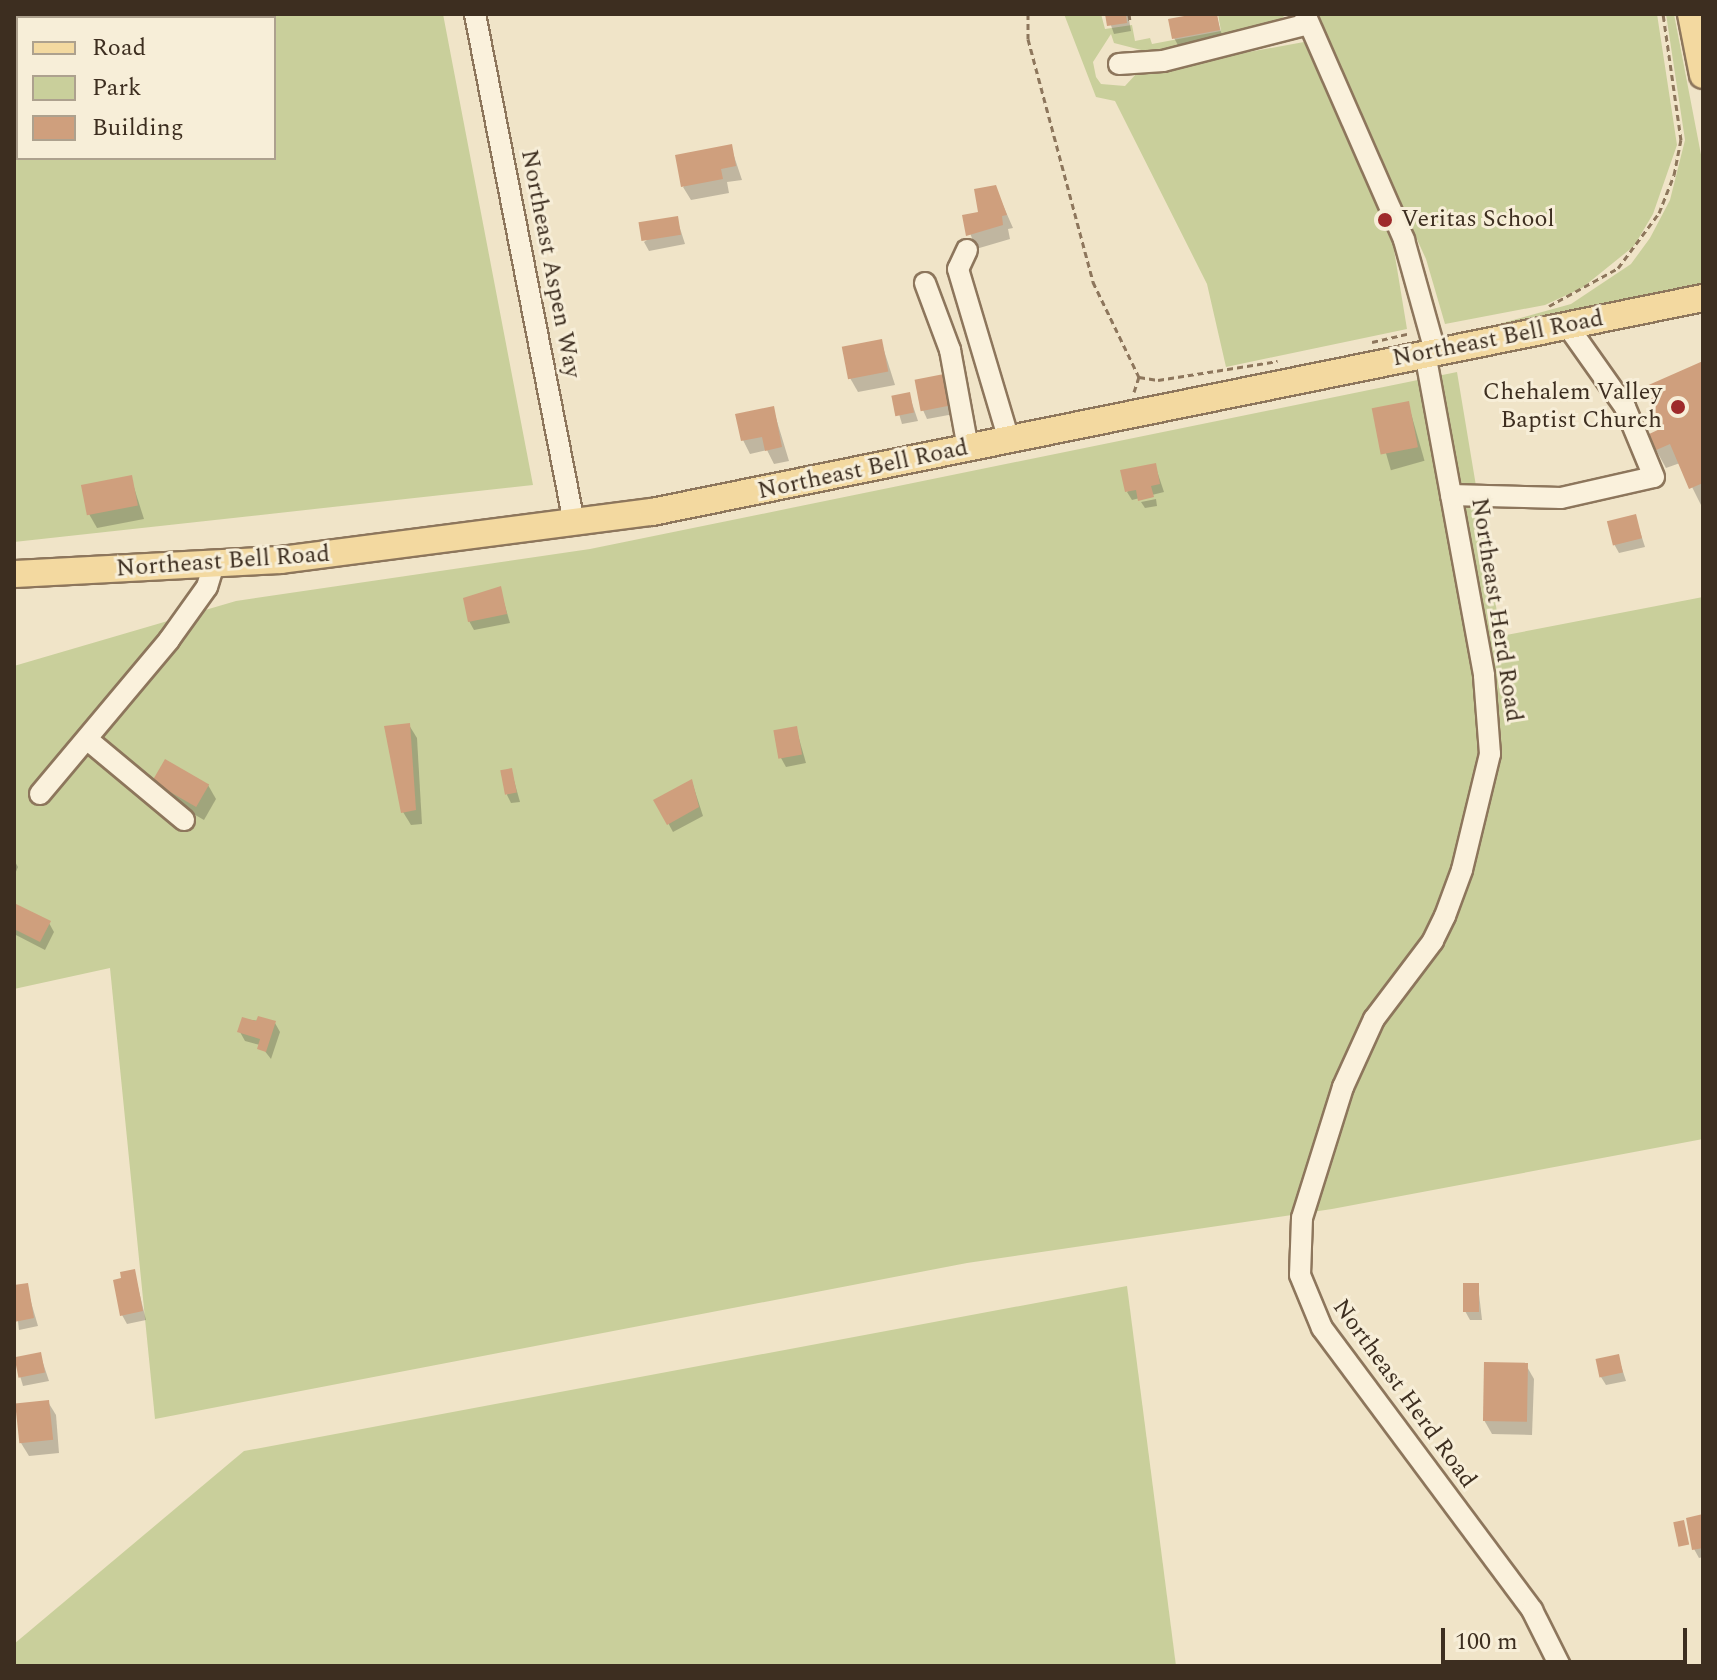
<!DOCTYPE html>
<style>
body{margin:0}
#map{position:relative;width:1717px;height:1680px;overflow:hidden;background:#f0e4c8;font-family:Spectral,serif}
div>[style]{position:absolute}
.green>*{inset:0;background:#c9cf9b}
.shadow>*{inset:0;background:#0003;transform-origin:0 0}
.building>*{inset:0;background:#cf9f7d;transform-origin:0 0}
.path>*{height:3px;margin-top:-1.5px;transform-origin:0;background:repeating-linear-gradient(90deg,#8d765c 0 6px,transparent 0 10px)}
.roads{filter:drop-shadow(2px 0 #8d765c) drop-shadow(-2px 0 #8d765c) drop-shadow(0 2px #8d765c) drop-shadow(0 -2px #8d765c)}
.minor>*{height:20px;margin:-10px;padding:0 10px;transform-origin:10px;border-radius:10px;background:#faf1dc}
.major>*{height:26px;margin:-13px;padding:0 13px;transform-origin:13px;border-radius:13px;background:#f3d9a0}
.dots>*{width:22px;height:22px;translate:-50% -50%;box-sizing:border-box;border:4px solid #f7eed8;border-radius:50%}
span{translate:-50% -50%;white-space:nowrap;text-align:center;line-height:1.15;-webkit-text-stroke:6px #f7eed8;paint-order:stroke}
.poi-label{font-size:24px;color:#3d2e20}
.left{translate:0 -50%;text-align:left}
.right{translate:-100% -50%;text-align:right}
.street-label{font-size:24px;color:#3d2e20}
.frame{position:absolute;inset:0;border:16px solid #3d2e20;pointer-events:none}
.legend{position:absolute;left:16px;top:16px;width:260px;height:144px;box-sizing:border-box;background:#f7eed8;border:2px solid #ada18e;margin:0;padding:10px 14px;list-style:none;font-size:24px;color:#3d2e20}
.legend li{display:flex;align-items:center;gap:16px;height:40px}
.legend b{width:40px;border:2px solid #ada18e}
.scale{position:absolute;left:1441px;top:1628px;width:246px;height:36px;box-sizing:border-box;border:4px solid #3d2e20;border-top:0;padding-left:10px;font-size:24px;line-height:28px;white-space:nowrap;color:#3d2e20;-webkit-text-stroke:6px #f7eed8;paint-order:stroke}
</style>
<div id="map">
<div class="green">
<i style="clip-path:polygon(evenodd,14px 14px,443px 14px,533px 485px,14px 542px,14px 14px,18px 18px,274px 18px,274px 158px,18px 158px,18px 18px)"></i>
<i style="clip-path:polygon(1064px 14px,1101px 14px,1105px 29px,1132px 25px,1135px 41px,1150px 38px,1152px 44px,1221px 31px,1218px 14px,1286px 14px,1275px 25px,1149px 52px,1114px 43px,1111px 34px,1093px 62px,1096px 77px,1101px 84px,1125px 86px,1138px 72px,1304px 42px,1393px 244px,1407px 329px,1226px 367px,1207px 284px,1115px 101px,1096px 97px)"></i>
<i style="clip-path:polygon(1319px 14px,1657px 14px,1677px 145px,1653px 214px,1634px 246px,1582px 288px,1545px 305px,1445px 324px,1426px 259px,1326px 41px)"></i>
<i style="clip-path:polygon(1666px 14px,1674px 14px,1703px 165px,1703px 287px,1455px 336px,1571px 304px,1631px 264px,1650px 238px,1670px 200px,1685px 140px)"></i>
<i style="clip-path:polygon(1457px 372px,1501px 636px,1703px 597px,1703px 1139px,1332px 1209px,967px 1263px,155px 1419px,110px 968px,14px 989px,14px 666px,236px 601px,590px 549px)"></i>
<i style="clip-path:polygon(1127px 1286px,1176px 1666px,14px 1666px,14px 1644px,244px 1451px)"></i>
</div>
<div class="shadow">
<i style="clip-path:polygon(1107px 14px,1128px 14px,1131px 31px,1114px 34px)"></i>
<i style="clip-path:polygon(1205px 14px,1216px 14px,1223px 39px,1179px 47px,1174px 38px)"></i>
<i style="clip-path:polygon(731px 147px,742px 180px,727px 182px,729px 193px,691px 200px,683px 187px)"></i>
<i style="clip-path:polygon(995px 187px,1013px 228px,1008px 229px,1010px 239px,976px 249px,964px 217px,980px 214px)"></i>
<i style="clip-path:polygon(677px 219px,685px 244px,649px 251px,644px 242px)"></i>
<i style="clip-path:polygon(881px 341px,895px 385px,858px 392px,850px 378px)"></i>
<i style="clip-path:polygon(1703px 363px,1703px 506px,1702px 507px,1680px 463px,1666px 468px,1656px 450px)"></i>
<i style="clip-path:polygon(943px 377px,954px 414px,927px 419px,923px 410px)"></i>
<i style="clip-path:polygon(909px 394px,918px 421px,902px 424px,894px 397px)"></i>
<i style="left:1408px;top:403px;width:60px;height:35px;rotate:74deg"></i>
<i style="clip-path:polygon(773px 408px,789px 461px,774px 464px,767px 450px,750px 454px,743px 440px)"></i>
<i style="clip-path:polygon(1155px 465px,1164px 492px,1132px 500px,1127px 492px)"></i>
<i style="clip-path:polygon(131px 478px,144px 519px,97px 528px,89px 514px)"></i>
<i style="clip-path:polygon(1156px 499px,1157px 506px,1145px 508px,1141px 502px)"></i>
<i style="clip-path:polygon(1635px 516px,1645px 547px,1619px 553px,1614px 544px)"></i>
<i style="clip-path:polygon(500px 589px,510px 623px,474px 630px,469px 621px)"></i>
<i style="clip-path:polygon(409px 725px,417px 738px,422px 824px,411px 825px,403px 812px)"></i>
<i style="clip-path:polygon(796px 728px,806px 763px,786px 767px,781px 758px)"></i>
<i style="clip-path:polygon(511px 770px,520px 802px,511px 803px,507px 795px)"></i>
<i style="clip-path:polygon(154px 782px,208px 785px,216px 799px,204px 820px,162px 796px)"></i>
<i style="clip-path:polygon(692px 782px,703px 816px,673px 832px,656px 801px)"></i>
<i style="clip-path:polygon(14px 860px,18px 867px,14px 876px)"></i>
<i style="clip-path:polygon(14px 907px,49px 923px,54px 932px,45px 950px,14px 934px)"></i>
<i style="clip-path:polygon(244px 1019px,275px 1023px,280px 1032px,271px 1059px,260px 1045px,245px 1041px,240px 1032px)"></i>
<i style="clip-path:polygon(134px 1271px,146px 1320px,127px 1324px,122px 1315px)"></i>
<i style="clip-path:polygon(26px 1285px,38px 1326px,19px 1330px,14px 1287px)"></i>
<i style="clip-path:polygon(1478px 1285px,1482px 1320px,1470px 1320px,1465px 1311px)"></i>
<i style="clip-path:polygon(40px 1354px,49px 1381px,23px 1386px,15px 1359px)"></i>
<i style="clip-path:polygon(1618px 1356px,1626px 1381px,1606px 1385px,1601px 1377px)"></i>
<i style="clip-path:polygon(1526px 1365px,1534px 1379px,1532px 1435px,1492px 1434px,1484px 1420px)"></i>
<i style="clip-path:polygon(48px 1402px,56px 1415px,59px 1453px,29px 1456px,21px 1443px)"></i>
<i style="clip-path:polygon(1703px 1516px,1703px 1557px,1699px 1558px,1694px 1549px)"></i>
</div>
<div class="building">
<i style="clip-path:polygon(1105px 14px,1126px 14px,1127px 23px,1107px 26px)"></i>
<i style="clip-path:polygon(1195px 14px,1217px 14px,1220px 30px,1172px 39px,1168px 19px)"></i>
<i style="clip-path:polygon(732px 144px,736px 166px,721px 169px,723px 179px,681px 187px,675px 155px)"></i>
<i style="clip-path:polygon(996px 185px,1007px 215px,1002px 216px,1003px 225px,966px 236px,962px 215px,978px 212px,974px 189px)"></i>
<i style="left:678px;top:216px;width:19px;height:40px;rotate:81deg"></i>
<i style="left:882px;top:339px;width:33px;height:41px;rotate:79deg"></i>
<i style="clip-path:polygon(1703px 361px,1703px 483px,1689px 489px,1670px 444px,1654px 451px,1647px 435px,1662px 428px,1644px 387px)"></i>
<i style="left:944px;top:374px;width:32px;height:30px;rotate:79deg"></i>
<i style="left:910px;top:392px;width:21px;height:19px;rotate:79deg"></i>
<i style="left:1409px;top:401px;width:47px;height:38px;rotate:79deg"></i>
<i style="clip-path:polygon(774px 406px,782px 447px,765px 451px,762px 437px,741px 441px,735px 414px)"></i>
<i style="clip-path:polygon(1156px 463px,1160px 484px,1151px 486px,1154px 497px,1138px 501px,1136px 490px,1125px 492px,1120px 470px)"></i>
<i style="left:132px;top:475px;width:31px;height:52px;rotate:79deg"></i>
<i style="left:1636px;top:514px;width:25px;height:30px;rotate:76deg"></i>
<i style="clip-path:polygon(501px 586px,507px 614px,468px 622px,463px 598px)"></i>
<i style="clip-path:polygon(410px 723px,416px 810px,401px 813px,384px 726px)"></i>
<i style="left:797px;top:726px;width:29px;height:24px;rotate:80deg"></i>
<i style="left:165px;top:759px;width:51px;height:26px;rotate:30deg"></i>
<i style="left:512px;top:768px;width:25px;height:12px;rotate:79deg"></i>
<i style="clip-path:polygon(692px 779px,699px 807px,667px 825px,653px 800px)"></i>
<i style="clip-path:polygon(14px 903px,51px 921px,40px 942px,14px 929px)"></i>
<i style="clip-path:polygon(258px 1016px,276px 1021px,266px 1052px,257px 1049px,260px 1039px,237px 1032px,242px 1017px,256px 1021px)"></i>
<i style="clip-path:polygon(135px 1269px,143px 1311px,120px 1316px,113px 1280px,121px 1278px,120px 1272px)"></i>
<i style="clip-path:polygon(28px 1283px,34px 1318px,14px 1322px,14px 1285px)"></i>
<i style="left:1463px;top:1283px;width:16px;height:29px"></i>
<i style="left:41px;top:1352px;width:21px;height:27px;rotate:79deg"></i>
<i style="left:1619px;top:1354px;width:19px;height:24px;rotate:78deg"></i>
<i style="left:1484px;top:1362px;width:44px;height:59px;rotate:1deg"></i>
<i style="left:49px;top:1400px;width:40px;height:34px;rotate:84deg"></i>
<i style="clip-path:polygon(1703px 1514px,1703px 1548px,1692px 1550px,1686px 1518px)"></i>
<i style="left:1684px;top:1520px;width:25px;height:11px;rotate:78deg"></i>
</div>
<div class="path">
<i style="left:1028px;top:14px;width:25px;rotate:90deg"></i>
<i style="left:1028px;top:39px;width:252px;rotate:75deg"></i>
<i style="left:1093px;top:282px;width:106px;rotate:64.2deg"></i>
<i style="left:1139px;top:377px;width:19px;rotate:9deg"></i>
<i style="left:1158px;top:380px;width:121px;rotate:-9deg"></i>
<i style="left:1129px;top:14px;width:7px;rotate:82deg"></i>
<i style="left:1139px;top:14px;width:7px"></i>
<i style="left:1549px;top:306px;width:79px;rotate:-28.8deg"></i>
<i style="left:1618px;top:268px;width:69px;rotate:-53.3deg"></i>
<i style="left:1659px;top:213px;width:41px;rotate:-68.5deg"></i>
<i style="left:1674px;top:175px;width:36px;rotate:-79deg"></i>
<i style="left:1681px;top:140px;width:127px;rotate:-98.1deg"></i>
<i style="left:1372px;top:342px;width:36px;rotate:-13deg"></i>
<i style="left:1134px;top:392px;width:16px;rotate:-72deg"></i>
</div>
<div class="roads">
<div class="minor">
<i style="left:475px;top:14px;width:519px;rotate:78.99deg"></i>
<i style="left:1305px;top:14px;width:247px;rotate:66.3deg"></i>
<i style="left:1404px;top:240px;width:115px;rotate:74.4deg"></i>
<i style="left:1119px;top:64px;width:44px;rotate:-3.9deg"></i>
<i style="left:1163px;top:61px;width:150px;rotate:-14.3deg"></i>
<i style="left:967px;top:250px;width:21px;rotate:115deg"></i>
<i style="left:958px;top:269px;width:178px;rotate:73.4deg"></i>
<i style="left:925px;top:283px;width:72px;rotate:69.5deg"></i>
<i style="left:950px;top:350px;width:100px;rotate:79.6deg"></i>
<i style="left:1425px;top:353px;width:328px;rotate:79.6deg"></i>
<i style="left:1484px;top:676px;width:78px;rotate:85.6deg"></i>
<i style="left:1490px;top:754px;width:119px;rotate:103.6deg"></i>
<i style="left:1462px;top:870px;width:49px;rotate:110.3deg"></i>
<i style="left:1445px;top:916px;width:28px;rotate:116deg"></i>
<i style="left:1433px;top:941px;width:98px;rotate:127.1deg"></i>
<i style="left:1374px;top:1019px;width:75px;rotate:114.5deg"></i>
<i style="left:1343px;top:1087px;width:137px;rotate:107.4deg"></i>
<i style="left:1302px;top:1218px;width:57px;rotate:92deg"></i>
<i style="left:1300px;top:1275px;width:57px;rotate:67.5deg"></i>
<i style="left:1322px;top:1328px;width:352px;rotate:53.3deg"></i>
<i style="left:1532px;top:1610px;width:63px;rotate:63.4deg"></i>
<i style="left:1451px;top:495px;width:110px;rotate:1.6deg"></i>
<i style="left:1561px;top:498px;width:95px;rotate:-12.7deg"></i>
<i style="left:1654px;top:477px;width:76px;rotate:-112.5deg"></i>
<i style="left:1625px;top:407px;width:100px;rotate:-125.3deg"></i>
<i style="left:88px;top:740px;width:125px;rotate:39.8deg"></i>
<i style="left:40px;top:794px;width:201px;rotate:-50deg"></i>
<i style="left:169px;top:640px;width:65px;rotate:-54.4deg"></i>
<i style="left:207px;top:587px;width:24px;rotate:-73deg"></i>
</div>
<div class="major">
<i style="left:1691px;top:14px;width:62px;rotate:78.9deg"></i>
<i style="left:14px;top:574px;width:267px;rotate:-3deg"></i>
<i style="left:281px;top:560px;width:374px;rotate:-7.4deg"></i>
<i style="left:652px;top:512px;width:1073px;rotate:-11.51deg"></i>
</div>
</div>
<div class="dots">
<i style="left:1385px;top:220px;background:#9e2a2b"></i>
<i style="left:1678px;top:407px;background:#9e2a2b"></i>
</div>
<div class="poi-label">
<span class="left" style="left:1401px;top:220px">Veritas School</span>
<span class="right" style="left:1662px;top:407px">Chehalem Valley<br>Baptist Church</span>
</div>
<div class="street-label">
<span style="left:550px;top:264px;rotate:79deg">Northeast Aspen Way</span>
<span style="left:1498px;top:339px;rotate:-11deg">Northeast Bell Road</span>
<span style="left:863px;top:470px;rotate:-12deg">Northeast Bell Road</span>
<span style="left:223px;top:562px;rotate:-4deg">Northeast Bell Road</span>
<span style="left:1496px;top:610px;rotate:81deg">Northeast Herd Road</span>
<span style="left:1404px;top:1394px;rotate:54deg">Northeast Herd Road</span>
</div>
<div class="frame"></div>
<ul class="legend">
<li><b style="height:10px;background:#f3d9a0"></b>Road</li>
<li><b style="height:22px;background:#c9cf9b"></b>Park</li>
<li><b style="height:22px;background:#cf9f7d"></b>Building</li>
</ul>
<div class="scale">100 m</div>
</div>
